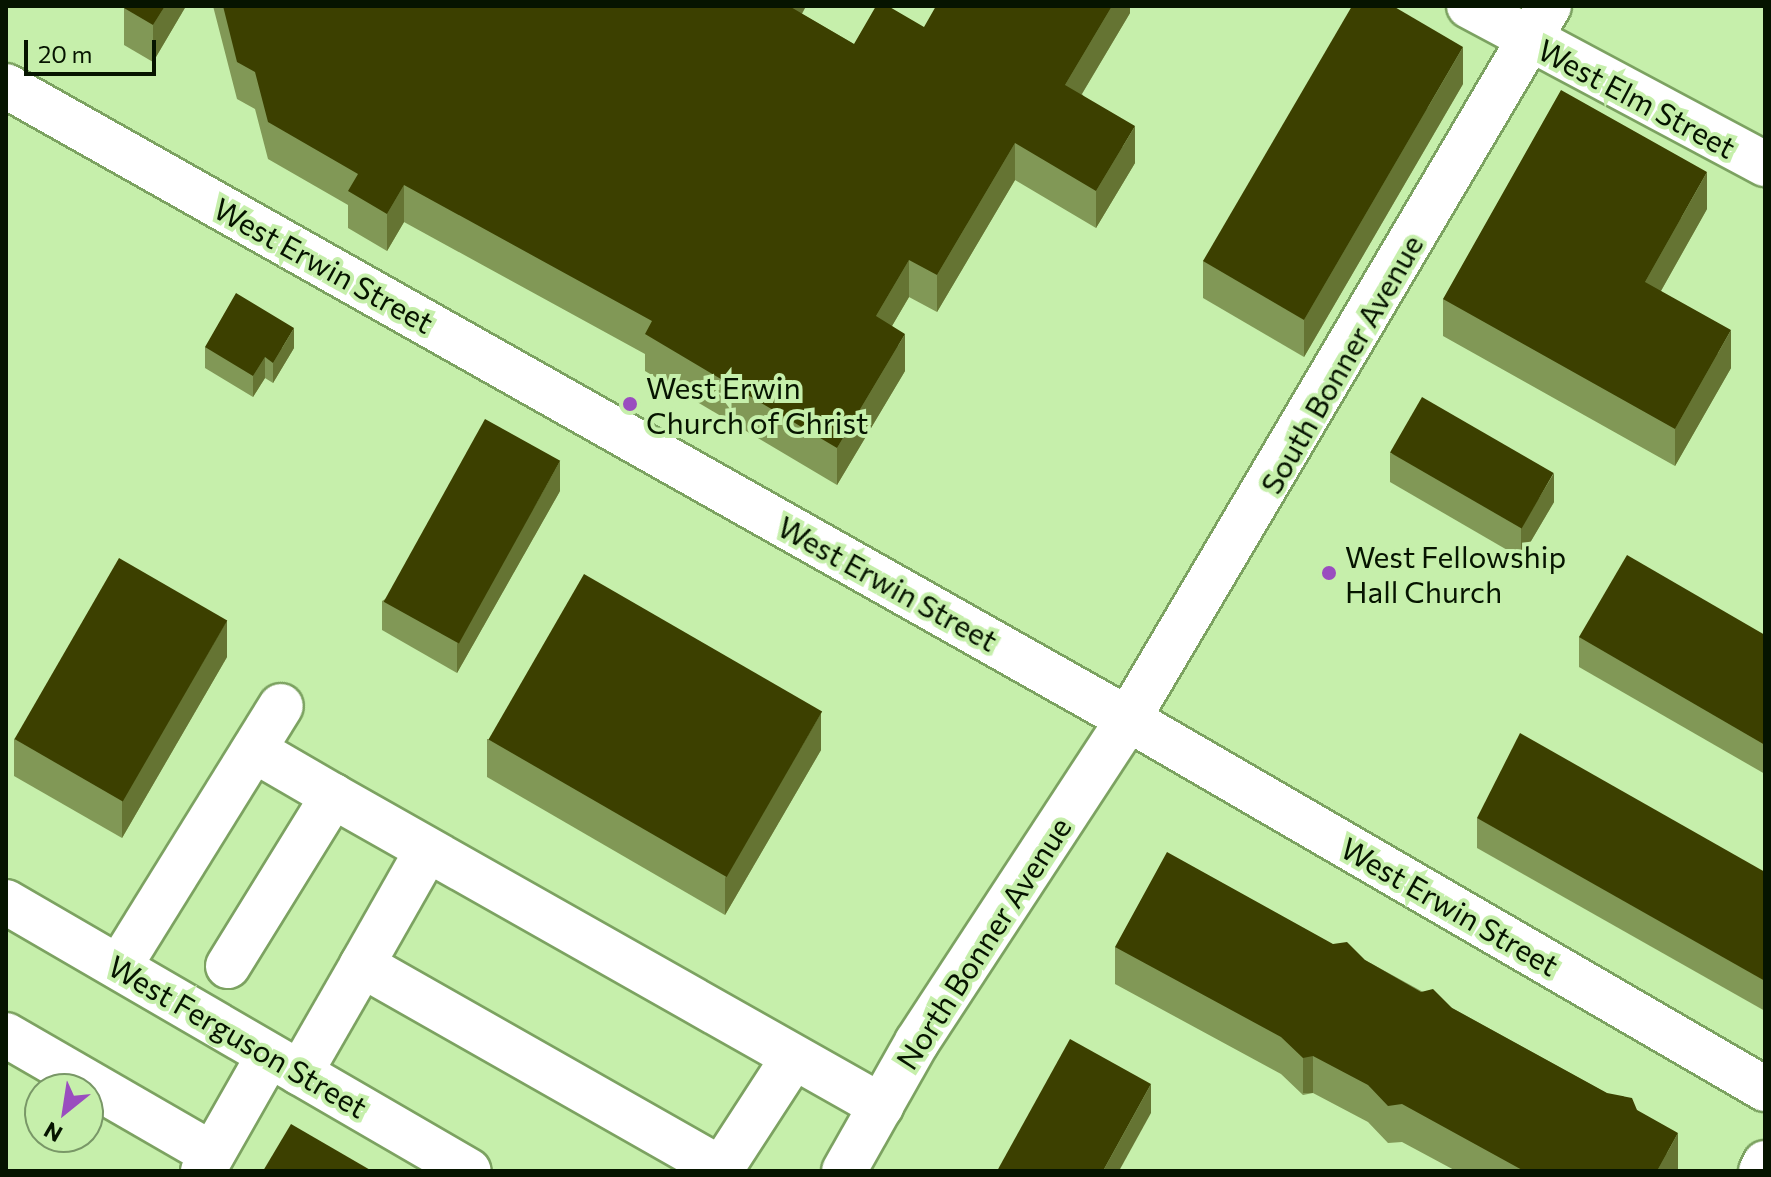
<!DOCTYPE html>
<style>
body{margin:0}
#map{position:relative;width:1771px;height:1177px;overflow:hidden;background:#c6efab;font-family:Commissioner,sans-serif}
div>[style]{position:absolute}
.roads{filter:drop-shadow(2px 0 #7ca261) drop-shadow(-2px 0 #7ca261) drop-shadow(0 2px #7ca261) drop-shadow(0 -2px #7ca261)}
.minor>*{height:44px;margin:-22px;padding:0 22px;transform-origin:22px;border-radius:22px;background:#fff}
.major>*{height:44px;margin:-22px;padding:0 22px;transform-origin:22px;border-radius:22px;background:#fff}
.wall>*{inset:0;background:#819856}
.shaded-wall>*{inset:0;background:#657433;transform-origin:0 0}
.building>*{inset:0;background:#3c4000;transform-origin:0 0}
.dots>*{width:22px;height:22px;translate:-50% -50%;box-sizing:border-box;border:4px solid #c6efab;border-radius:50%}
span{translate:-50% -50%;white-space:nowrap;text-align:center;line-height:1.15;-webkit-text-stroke:8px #c6efab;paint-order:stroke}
.street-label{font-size:30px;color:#061400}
.poi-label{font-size:30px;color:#061400}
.left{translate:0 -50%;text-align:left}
.frame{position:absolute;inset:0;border:8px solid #061400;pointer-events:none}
.north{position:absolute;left:24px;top:1073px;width:80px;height:80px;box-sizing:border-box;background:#c6efab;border:2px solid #799767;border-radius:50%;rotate:210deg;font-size:22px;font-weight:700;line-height:32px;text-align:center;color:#061400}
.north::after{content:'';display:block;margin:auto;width:28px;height:36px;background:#9a4dbf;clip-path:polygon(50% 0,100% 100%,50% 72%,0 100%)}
.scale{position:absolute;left:24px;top:40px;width:132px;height:36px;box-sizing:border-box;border:4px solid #061400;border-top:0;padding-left:10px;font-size:24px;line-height:28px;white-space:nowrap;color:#061400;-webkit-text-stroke:6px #c6efab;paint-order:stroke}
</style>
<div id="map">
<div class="roads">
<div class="minor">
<i style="left:1469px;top:6px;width:336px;rotate:28.1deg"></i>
<i style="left:1128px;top:719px;width:828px;rotate:-59.44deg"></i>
<i style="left:254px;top:750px;width:91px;rotate:30.2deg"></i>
<i style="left:425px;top:854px;width:128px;rotate:119.6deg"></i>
<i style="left:362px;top:965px;width:413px;rotate:29.6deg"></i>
<i style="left:721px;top:1169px;width:132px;rotate:-57deg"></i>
<i style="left:228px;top:966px;width:200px;rotate:-58.3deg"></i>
<i style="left:333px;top:796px;width:630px;rotate:29.5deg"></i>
<i style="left:119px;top:967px;width:307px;rotate:-58.2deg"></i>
<i style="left:6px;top:1035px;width:238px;rotate:30deg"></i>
<i style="left:300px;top:1073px;width:125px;rotate:-60.1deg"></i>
<i style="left:203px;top:1171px;width:133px;rotate:-60.4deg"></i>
<i style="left:1761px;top:1171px;width:9px;rotate:-63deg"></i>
</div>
<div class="major">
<i style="left:6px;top:86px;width:1288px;rotate:29.43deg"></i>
<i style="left:1128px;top:719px;width:737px;rotate:30.15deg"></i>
<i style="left:6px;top:902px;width:535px;rotate:30.16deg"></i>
<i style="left:844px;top:1171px;width:148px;rotate:-60.5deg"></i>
<i style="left:917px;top:1042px;width:386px;rotate:-56.8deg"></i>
</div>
</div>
<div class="wall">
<i style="clip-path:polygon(126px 6px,186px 6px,153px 62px,124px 45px,124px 8px)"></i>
<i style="clip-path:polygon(213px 6px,806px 6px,802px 14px,854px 44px,924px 27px,1130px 6px,1130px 13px,1082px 94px,1135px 163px,1096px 228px,1015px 180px,937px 312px,909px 297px,892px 326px,905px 371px,837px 485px,645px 371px,645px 354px,404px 222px,387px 251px,348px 228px,348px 205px,268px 159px,255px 109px,237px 99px)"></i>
<i style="clip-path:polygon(1463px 84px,1304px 357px,1203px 298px,1203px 261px)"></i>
<i style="clip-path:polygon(1707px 209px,1661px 291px,1731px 368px,1675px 466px,1443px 336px,1443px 299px)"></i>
<i style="clip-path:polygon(205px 347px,294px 348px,273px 383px,265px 378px,253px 397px,205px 368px)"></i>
<i style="clip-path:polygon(1390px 453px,1554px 502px,1521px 558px,1390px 482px)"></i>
<i style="clip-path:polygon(560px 491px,457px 673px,382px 630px,382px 601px)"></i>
<i style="clip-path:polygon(1765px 635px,1765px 774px,1579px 667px,1579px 637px)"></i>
<i style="clip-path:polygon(227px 657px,122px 838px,14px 776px,14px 739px)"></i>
<i style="clip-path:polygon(487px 739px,821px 750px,725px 915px,487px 777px)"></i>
<i style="clip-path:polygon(1477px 818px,1765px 872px,1765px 1011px,1477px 848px)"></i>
<i style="clip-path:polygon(1115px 947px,1365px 960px,1637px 1110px,1678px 1170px,1678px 1171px,1456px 1171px,1402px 1142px,1388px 1143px,1368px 1122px,1313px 1093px,1303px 1095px,1281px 1074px,1115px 984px)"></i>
</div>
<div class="shaded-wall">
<i style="clip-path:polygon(165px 6px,186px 6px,153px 62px,153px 25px)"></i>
<i style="clip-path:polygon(786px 6px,806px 6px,786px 41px)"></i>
<i style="clip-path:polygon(1112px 6px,1130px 6px,1130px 13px,1065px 122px,1065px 85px)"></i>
<i style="clip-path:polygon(1463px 47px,1463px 84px,1304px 357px,1304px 320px)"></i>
<i style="clip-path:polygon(1135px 126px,1135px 163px,1096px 228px,1096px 191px)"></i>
<i style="clip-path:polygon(1015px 143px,1015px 180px,937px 312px,937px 275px)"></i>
<i style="clip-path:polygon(1707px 172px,1707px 209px,1645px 319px,1645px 282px)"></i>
<i style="clip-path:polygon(404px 185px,404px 222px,387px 251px,387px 214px)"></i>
<i style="clip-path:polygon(909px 260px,909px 297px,876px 353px,876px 316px)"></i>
<i style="clip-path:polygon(294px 328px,294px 348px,273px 383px,273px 363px)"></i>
<i style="clip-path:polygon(1731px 330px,1731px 368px,1675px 466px,1675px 429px)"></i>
<i style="clip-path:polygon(905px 334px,905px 371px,837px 485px,837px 448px)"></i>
<i style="clip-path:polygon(265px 357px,265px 378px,253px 397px,253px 376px)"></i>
<i style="clip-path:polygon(560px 461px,560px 491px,457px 673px,457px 644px)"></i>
<i style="clip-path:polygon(1554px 473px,1554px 502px,1521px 558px,1521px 528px)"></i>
<i style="clip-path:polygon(227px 620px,227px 657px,122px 838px,122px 801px)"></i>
<i style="clip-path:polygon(821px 713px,821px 750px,725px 915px,725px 878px)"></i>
<i style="left:1313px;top:1056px;width:37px;height:10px;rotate:90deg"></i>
<i style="clip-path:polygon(1151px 1084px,1151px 1113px,1119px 1171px,1103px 1171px)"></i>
<i style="clip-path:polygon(1678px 1133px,1678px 1171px,1657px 1171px)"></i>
</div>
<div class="building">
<i style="clip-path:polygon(126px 6px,165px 6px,153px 25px,124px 8px)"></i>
<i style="clip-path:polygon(223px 6px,789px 6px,854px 44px,876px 6px,888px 6px,924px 27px,936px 6px,1112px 6px,1065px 85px,1135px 126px,1096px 191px,1015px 143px,937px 275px,909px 260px,876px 316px,905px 334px,837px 448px,645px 334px,652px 321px,404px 185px,387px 214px,348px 191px,358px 174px,268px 122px,255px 72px,237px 62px)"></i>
<i style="clip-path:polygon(1352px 6px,1393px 6px,1463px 47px,1304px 320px,1203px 261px)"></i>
<i style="clip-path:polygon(1561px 90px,1707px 172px,1645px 282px,1731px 330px,1675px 429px,1443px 299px)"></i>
<i style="clip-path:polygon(236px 293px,294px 328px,273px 363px,265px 357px,253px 376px,205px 347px)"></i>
<i style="left:1422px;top:397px;width:152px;height:64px;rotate:30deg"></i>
<i style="left:485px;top:419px;width:86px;height:209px;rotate:29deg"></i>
<i style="clip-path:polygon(1627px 555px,1765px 635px,1765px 745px,1579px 637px)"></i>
<i style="left:119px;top:558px;width:125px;height:209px;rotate:30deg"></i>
<i style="left:584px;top:574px;width:275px;height:191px;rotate:30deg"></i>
<i style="clip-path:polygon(1520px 733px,1765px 872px,1765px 981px,1477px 818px)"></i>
<i style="clip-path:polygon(1167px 852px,1333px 944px,1347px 942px,1365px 960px,1421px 992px,1433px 989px,1452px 1008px,1607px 1093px,1632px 1098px,1637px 1110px,1678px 1133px,1657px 1171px,1524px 1171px,1402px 1104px,1388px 1106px,1368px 1085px,1313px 1056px,1303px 1058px,1281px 1037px,1115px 947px)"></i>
<i style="clip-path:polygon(1070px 1039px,1151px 1084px,1103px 1171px,997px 1171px)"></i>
<i style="clip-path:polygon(291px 1124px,372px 1171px,263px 1171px)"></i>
</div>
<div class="dots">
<i style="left:630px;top:404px;background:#9a4dbf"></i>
<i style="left:1329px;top:573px;background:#9a4dbf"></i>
</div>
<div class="street-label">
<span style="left:1637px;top:98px;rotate:28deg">West Elm Street</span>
<span style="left:324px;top:265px;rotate:29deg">West Erwin Street</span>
<span style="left:1341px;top:364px;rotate:-60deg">South Bonner Avenue</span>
<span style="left:888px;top:583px;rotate:29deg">West Erwin Street</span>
<span style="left:1450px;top:906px;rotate:30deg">West Erwin Street</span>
<span style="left:983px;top:943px;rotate:-57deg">North Bonner Avenue</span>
<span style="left:238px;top:1036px;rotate:30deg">West Ferguson Street</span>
</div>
<div class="poi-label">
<span class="left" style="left:646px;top:404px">West Erwin<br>Church of Christ</span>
<span class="left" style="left:1345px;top:573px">West Fellowship<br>Hall Church</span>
</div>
<div class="frame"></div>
<div class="north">N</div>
<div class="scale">20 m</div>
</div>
